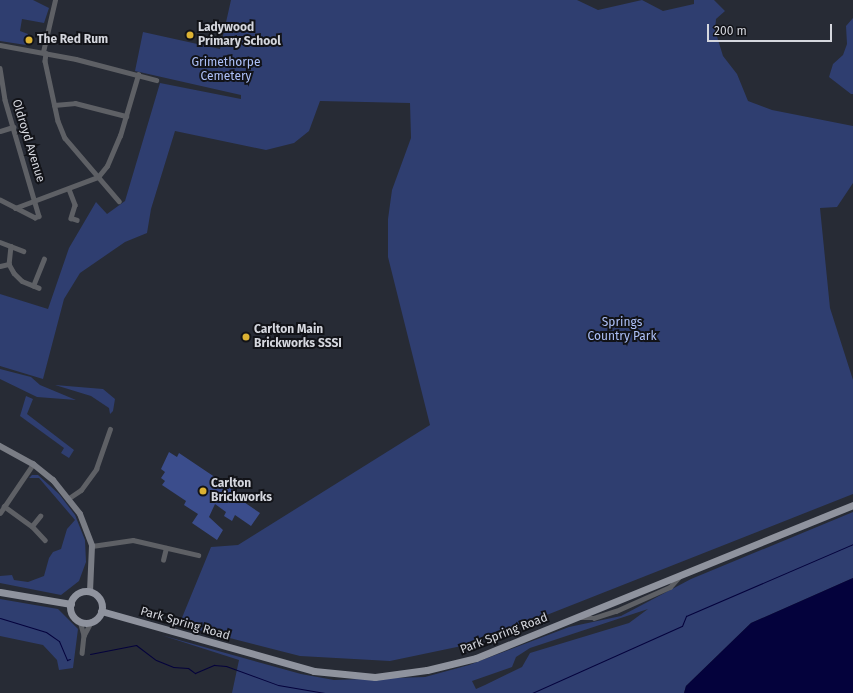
<!DOCTYPE html>
<style>
body{margin:0}
#map{position:relative;width:853px;height:693px;overflow:hidden;background:#272b35;font-family:"Fira Sans",sans-serif}
div>[style]{position:absolute}
.green>*{inset:0;background:#2f3e70}
.water>*{inset:0;background:#04023c}
.stream>*{height:1px;margin:-0.5px;padding:0 0.5px;transform-origin:0.5px;border-radius:0.5px;background:#04023c}
.building>*{inset:0;background:#3b4d8c}
.street>*{height:4.5px;margin:-2.25px;padding:0 2.25px;transform-origin:2.25px;border-radius:2.25px;background:#5e6065}
.secondary>*{height:6px;margin:-3px;padding:0 3px;transform-origin:3px;border-radius:3px;background:#7a7d85}
.primary>*{height:7px;margin:-3.5px;padding:0 3.5px;transform-origin:3.5px;border-radius:3.5px;background:#8f939e}
.primary>.ring{margin:-3.5px;padding:0;box-sizing:content-box;background:none;border:7px solid #8f939e;border-radius:50%}
.dots>*{width:11px;height:11px;translate:-50% -50%;box-sizing:border-box;border:2px solid #121318;border-radius:50%}
span{translate:-50% -50%;white-space:nowrap;text-align:center;line-height:1.15;-webkit-text-stroke:4px #121318;paint-order:stroke}
.poi-label{font-size:12px;color:#d5d7de;font-weight:700}
.left{translate:0 -50%;text-align:left}
.park-label{font-size:12px;color:#adc0f7}
.street-label{font-size:12px;color:#d5d7de}
.scale{position:absolute;left:707px;top:24px;width:125px;height:18px;box-sizing:border-box;border:2px solid #d5d7de;border-top:0;padding-left:5px;font-size:12px;line-height:14px;white-space:nowrap;color:#d5d7de;-webkit-text-stroke:3px #121318;paint-order:stroke}
</style>
<div id="map">
<div class="green">
<i style="clip-path:polygon(0 0,33px 0,49px 8px,44px 23px,22px 19px,20px 31px,28px 34px,26px 45px,0 41px)"></i>
<i style="clip-path:polygon(231px 0,577px 0,598px 10px,642px 0,663px 11px,694px 4px,694px 0,714px 0,725px 11px,716px 19px,715px 30px,723px 56px,737px 74px,748px 101px,772px 110px,853px 126px,853px 183px,837px 207px,820px 208px,830px 308px,853px 380px,853px 494px,476px 643px,390px 661px,300px 656px,179px 625px,211px 547px,238px 545px,430px 425px,388px 257px,388px 219px,392px 190px,411px 138px,410px 103px,320px 101px,309px 131px,294px 143px,266px 150px,175px 131px,151px 209px,147px 233px,125px 242px,80px 273px,64px 299px,43px 379px,0 366px,0 294px,48px 309px,69px 248px,96px 202px,107px 214px,125px 201px,160px 83px,241px 99px,241px 95px,135px 71px,143px 32px,220px 49px)"></i>
<i style="clip-path:polygon(853px 18px,853px 94px,851px 94px,829px 77px,833px 64px,843px 55px,847px 44px,846px 26px)"></i>
<i style="clip-path:polygon(0 369px,31px 377px,40px 385px,76px 400px,37px 397px,0 379px)"></i>
<i style="clip-path:polygon(55px 385px,103px 389px,115px 399px,113px 411px,110px 414px,109px 408px,91px 396px)"></i>
<i style="clip-path:polygon(26px 396px,33px 399px,27px 414px,74px 450px,69px 458px,61px 453px,64px 448px,20px 416px)"></i>
<i style="clip-path:polygon(32px 475px,38px 475px,59px 494px,75px 515px,85px 540px,86px 562px,79px 581px,61px 595px,0 583px,0 576px,12px 575px,14px 580px,28px 582px,44px 576px,49px 558px,53px 552px,61px 549px,67px 529px,75px 520px,39px 478px,29px 478px)"></i>
<i style="clip-path:polygon(evenodd,853px 512px,853px 578px,751px 623px,686px 686px,684px 693px,232px 693px,239px 660px,161px 635px,301px 674px,334px 680px,425px 677px,469px 665px,569px 627px,621px 616px,691px 579px,853px 512px,648px 609px,629px 623px,530px 653px,522px 667px,485px 685px,476px 689px,472px 681px,512px 667px,516px 657px,530px 648px,648px 609px)"></i>
<i style="clip-path:polygon(0 599px,58px 609px,78px 629px,73px 668px,59px 670px,57px 660px,43px 645px,0 636px)"></i>
</div>
<div class="water">
<i style="clip-path:polygon(853px 578px,853px 693px,684px 693px,686px 686px,751px 623px)"></i>
</div>
<div class="stream">
<i style="left:0;top:618px;width:48px;rotate:16.9deg"></i>
<i style="left:46px;top:632px;width:16px;rotate:35deg"></i>
<i style="left:59px;top:641px;width:21px;rotate:67deg"></i>
<i style="left:67px;top:660px;width:3px;rotate:-18deg"></i>
<i style="left:90px;top:654px;width:47px;rotate:-11.1deg"></i>
<i style="left:136px;top:645px;width:25px;rotate:37deg"></i>
<i style="left:156px;top:660px;width:18px;rotate:22deg"></i>
<i style="left:173px;top:667px;width:15px;rotate:4deg"></i>
<i style="left:188px;top:668px;width:9px;rotate:36deg"></i>
<i style="left:195px;top:673px;width:21px;rotate:-23deg"></i>
<i style="left:214px;top:665px;width:12px;rotate:5deg"></i>
<i style="left:226px;top:666px;width:55px;rotate:20.1deg"></i>
<i style="left:278px;top:685px;width:48px;rotate:9.7deg"></i>
<i style="left:532px;top:693px;width:164px;rotate:-24.1deg"></i>
<i style="left:682px;top:626px;width:11px;rotate:-68deg"></i>
<i style="left:686px;top:616px;width:182px;rotate:-23.3deg"></i>
</div>
<div class="building">
<i style="clip-path:polygon(169px 452px,177px 457px,179px 453px,243px 496px,241px 500px,260px 513px,251px 526px,235px 515px,232px 521px,224px 516px,226px 512px,215px 504px,209px 517px,223px 530px,217px 540px,192px 523px,198px 514px,184px 505px,186px 501px,162px 485px,165px 481px,161px 478px,165px 472px,161px 469px)"></i>
</div>
<div class="street">
<i style="left:0;top:45px;width:77px;rotate:10.4deg"></i>
<i style="left:76px;top:59px;width:83px;rotate:14.7deg"></i>
<i style="left:43px;top:52px;width:53px;rotate:-77deg"></i>
<i style="left:46px;top:53px;width:8px;rotate:97deg"></i>
<i style="left:45px;top:61px;width:61px;rotate:77.8deg"></i>
<i style="left:58px;top:121px;width:18px;rotate:68deg"></i>
<i style="left:65px;top:138px;width:83px;rotate:49.4deg"></i>
<i style="left:0;top:68px;width:32px;rotate:81deg"></i>
<i style="left:5px;top:100px;width:121px;rotate:73.7deg"></i>
<i style="left:39px;top:216px;width:4px;rotate:153deg"></i>
<i style="left:35px;top:218px;width:39px;rotate:-153deg"></i>
<i style="left:54px;top:105px;width:21px;rotate:-5deg"></i>
<i style="left:75px;top:103px;width:53px;rotate:14.3deg"></i>
<i style="left:0;top:131px;width:14px;rotate:-17deg"></i>
<i style="left:69px;top:189px;width:17px;rotate:69deg"></i>
<i style="left:75px;top:205px;width:14px;rotate:107deg"></i>
<i style="left:71px;top:218px;width:6px;rotate:18deg"></i>
<i style="left:15px;top:208px;width:89px;rotate:-20.5deg"></i>
<i style="left:98px;top:177px;width:14px;rotate:-51deg"></i>
<i style="left:107px;top:166px;width:33px;rotate:-67deg"></i>
<i style="left:120px;top:136px;width:64px;rotate:-73.6deg"></i>
<i style="left:0;top:242px;width:25px;rotate:21deg"></i>
<i style="left:11px;top:246px;width:18px;rotate:96deg"></i>
<i style="left:9px;top:264px;width:10px;rotate:61deg"></i>
<i style="left:14px;top:273px;width:11px;rotate:45deg"></i>
<i style="left:22px;top:281px;width:18px;rotate:22deg"></i>
<i style="left:0;top:266px;width:9px;rotate:-13deg"></i>
<i style="left:33px;top:286px;width:29px;rotate:-68deg"></i>
<i style="left:69px;top:498px;width:14px;rotate:-34deg"></i>
<i style="left:81px;top:490px;width:26px;rotate:-54deg"></i>
<i style="left:96px;top:469px;width:42px;rotate:-70.7deg"></i>
<i style="left:4px;top:506px;width:34px;rotate:36deg"></i>
<i style="left:32px;top:526px;width:19px;rotate:47deg"></i>
<i style="left:0;top:513px;width:59px;rotate:-56deg"></i>
<i style="left:32px;top:526px;width:13px;rotate:-51deg"></i>
<i style="left:92px;top:546px;width:41px;rotate:-8.3deg"></i>
<i style="left:133px;top:540px;width:67px;rotate:13deg"></i>
<i style="left:163px;top:560px;width:12px;rotate:-76deg"></i>
<i style="left:578px;top:618px;width:16px"></i>
<i style="left:594px;top:618px;width:23px;rotate:-18deg"></i>
<i style="left:616px;top:611px;width:59px;rotate:-24deg"></i>
<i style="left:670px;top:587px;width:13px;rotate:-48deg"></i>
<i style="left:80px;top:621px;width:15px;rotate:74deg"></i>
<i style="left:84px;top:635px;width:18px;rotate:96deg"></i>
<i style="left:84px;top:635px;width:15px;rotate:-62deg"></i>
</div>
<div class="secondary">
<i style="left:0;top:446px;width:38px;rotate:29deg"></i>
<i style="left:33px;top:464px;width:26px;rotate:39deg"></i>
<i style="left:53px;top:480px;width:43px;rotate:51.5deg"></i>
<i style="left:80px;top:514px;width:34px;rotate:69deg"></i>
<i style="left:92px;top:546px;width:46px;rotate:92.5deg"></i>
</div>
<div class="primary">
<i class="ring" style="left:70px;top:591px;width:25px;height:25px"></i>
<i style="left:0;top:592px;width:72px;rotate:9.6deg"></i>
<i style="left:101px;top:611px;width:221px;rotate:15.7deg"></i>
<i style="left:314px;top:671px;width:61px;rotate:5.6deg"></i>
<i style="left:375px;top:677px;width:52px;rotate:-7.7deg"></i>
<i style="left:427px;top:670px;width:50px;rotate:-13.8deg"></i>
<i style="left:476px;top:658px;width:407px;rotate:-22.1deg"></i>
</div>
<div class="dots">
<i style="left:190px;top:35px;background:#dcb233"></i>
<i style="left:29px;top:40px;background:#dcb233"></i>
<i style="left:246px;top:337px;background:#dcb233"></i>
<i style="left:203px;top:491px;background:#dcb233"></i>
</div>
<div class="poi-label">
<span class="left" style="left:198px;top:35px">Ladywood<br>Primary School</span>
<span class="left" style="left:37px;top:40px">The Red Rum</span>
<span class="left" style="left:254px;top:337px">Carlton Main<br>Brickworks SSSI</span>
<span class="left" style="left:211px;top:491px">Carlton<br>Brickworks</span>
</div>
<div class="park-label">
<span style="left:226px;top:70px">Grimethorpe<br>Cemetery</span>
<span style="left:622px;top:330px">Springs<br>Country Park</span>
</div>
<div class="street-label">
<span style="left:28px;top:141px;rotate:73deg">Oldroyd Avenue</span>
<span style="left:185px;top:624px;rotate:16deg">Park Spring Road</span>
<span style="left:504px;top:634px;rotate:-21deg">Park Spring Road</span>
</div>
<div class="scale">200 m</div>
</div>
